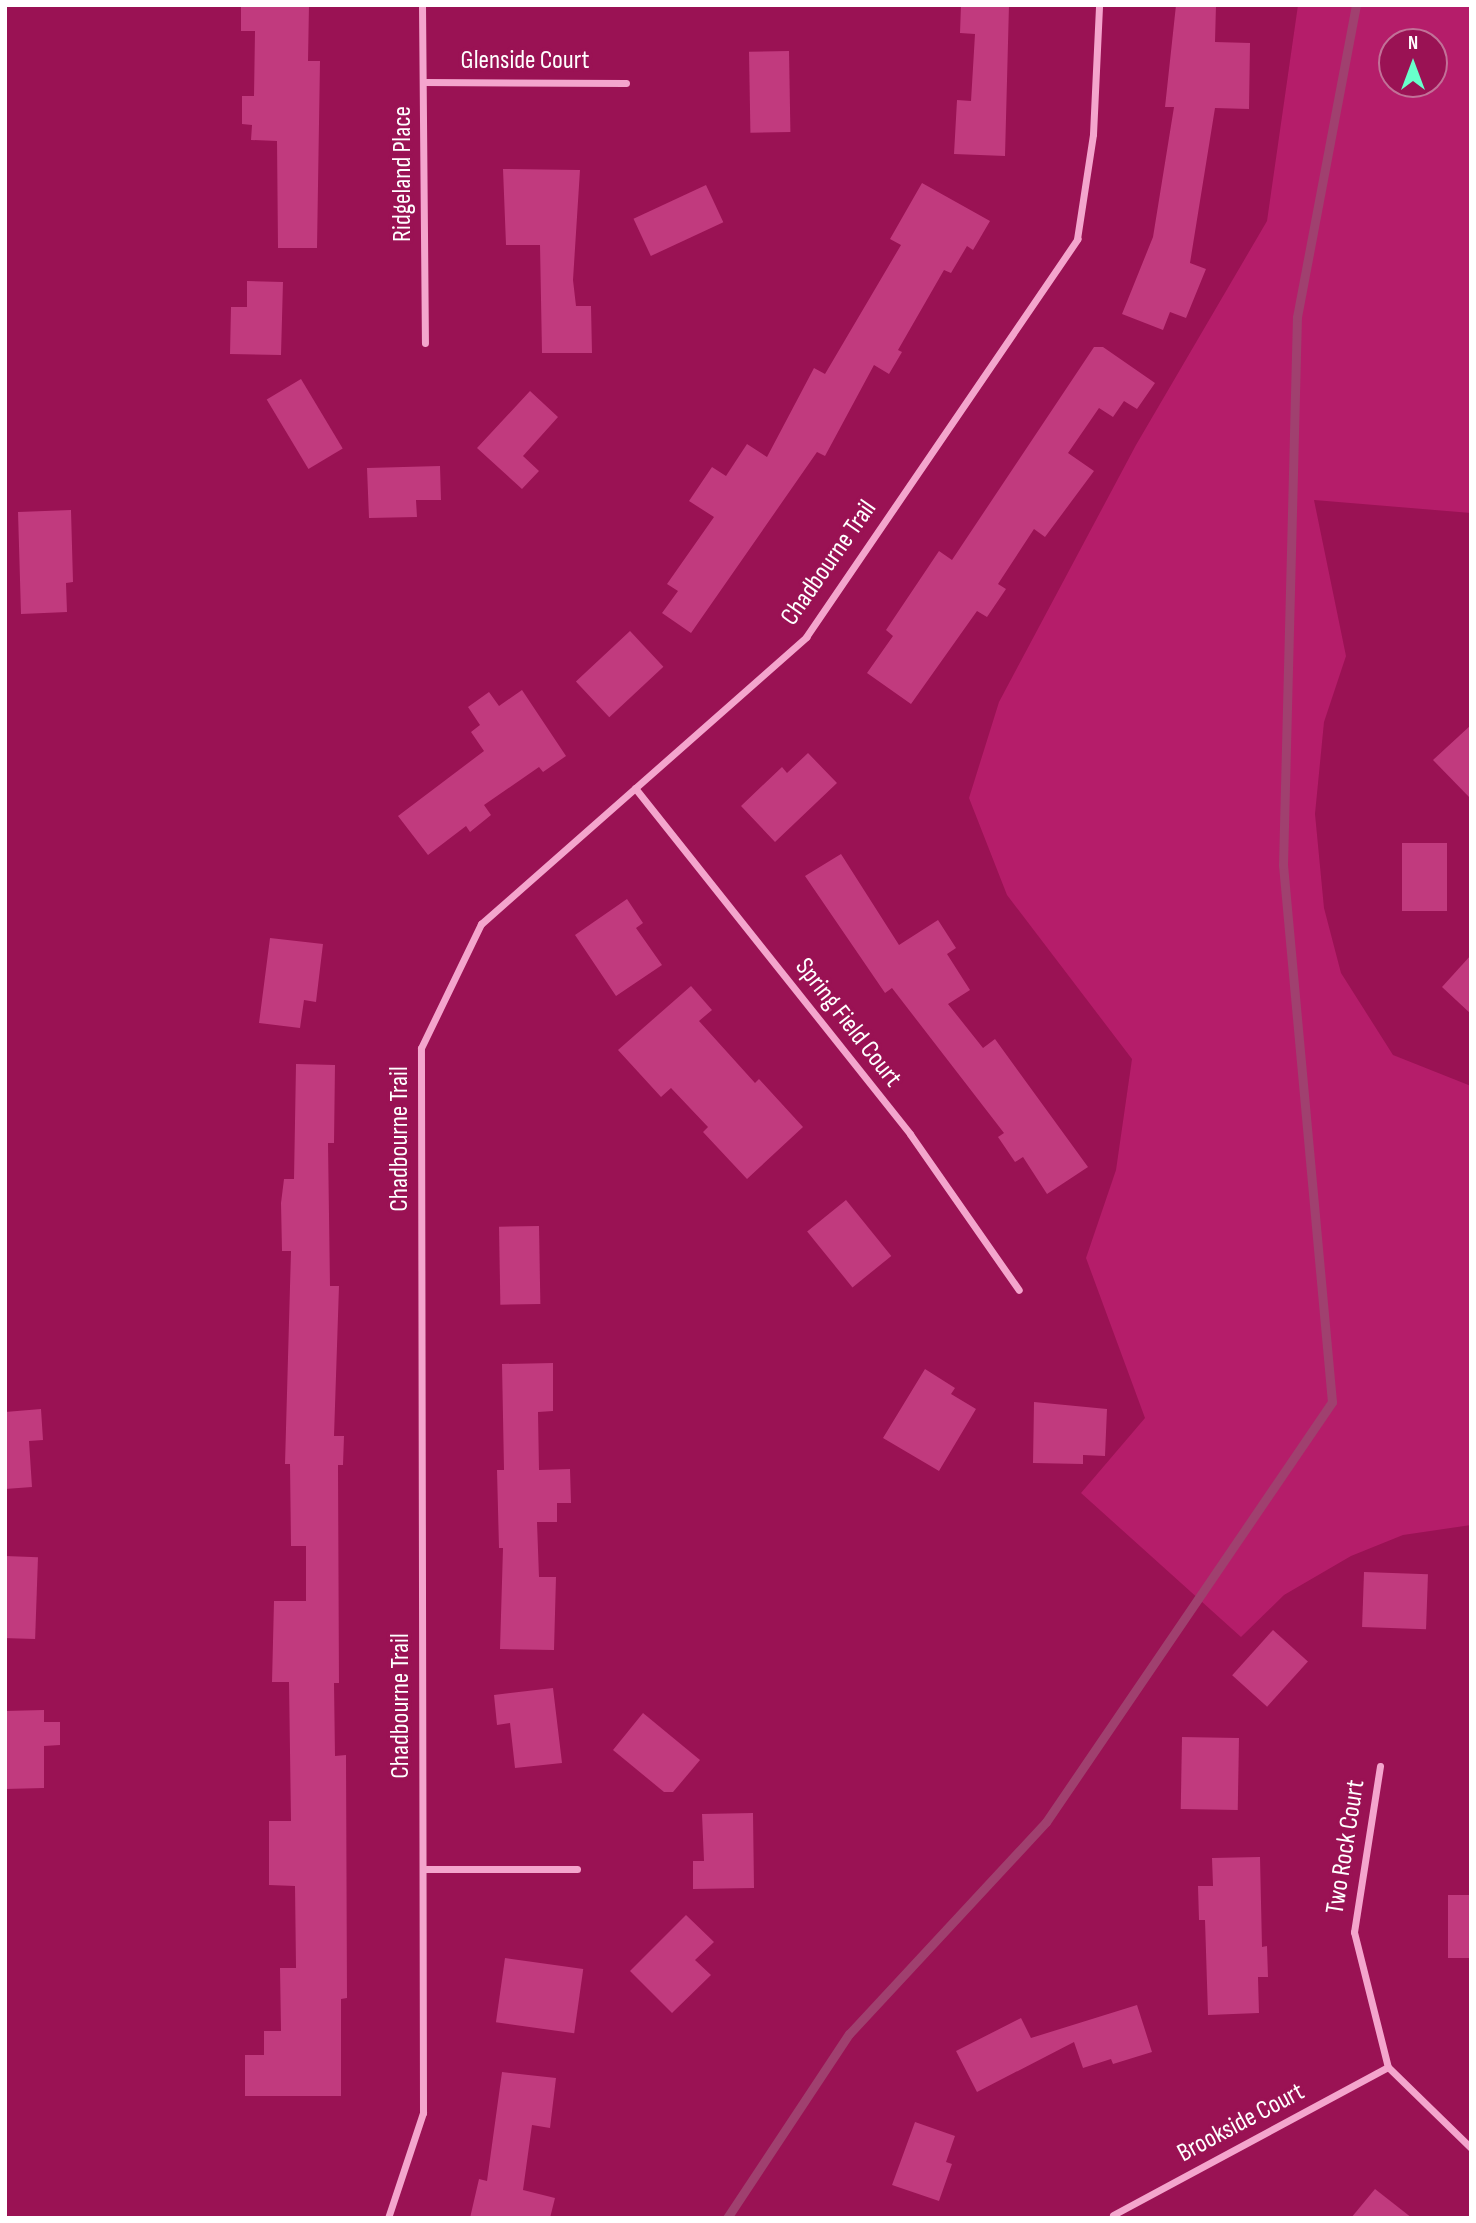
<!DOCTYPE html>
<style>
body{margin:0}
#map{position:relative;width:1476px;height:2223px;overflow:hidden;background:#9a1254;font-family:"Sofia Sans Condensed",sans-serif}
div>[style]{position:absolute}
.green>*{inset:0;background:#b51d6a}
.stream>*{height:9px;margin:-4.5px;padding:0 4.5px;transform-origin:4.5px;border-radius:4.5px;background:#a0406f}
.building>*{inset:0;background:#c13a7e;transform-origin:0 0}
.street>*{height:7px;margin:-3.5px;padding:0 3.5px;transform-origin:3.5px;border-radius:3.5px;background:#f4a5cd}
span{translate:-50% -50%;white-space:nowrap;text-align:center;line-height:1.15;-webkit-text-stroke:7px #9a1254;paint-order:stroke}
.street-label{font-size:26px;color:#fff}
.frame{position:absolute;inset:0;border:7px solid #fff;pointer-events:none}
.north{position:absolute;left:1378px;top:28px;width:70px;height:70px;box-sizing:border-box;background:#9a1254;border:2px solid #c27198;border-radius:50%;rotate:0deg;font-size:19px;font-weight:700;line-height:28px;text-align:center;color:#fff}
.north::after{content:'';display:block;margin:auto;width:24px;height:32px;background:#68ffcb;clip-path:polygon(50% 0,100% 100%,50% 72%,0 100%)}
</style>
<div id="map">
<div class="green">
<i style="clip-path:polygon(evenodd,1298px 5px,1471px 5px,1471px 513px,1314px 500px,1346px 656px,1324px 722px,1315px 814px,1324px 908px,1341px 973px,1393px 1055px,1471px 1086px,1471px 1525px,1403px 1535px,1351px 1556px,1284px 1595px,1241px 1637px,1081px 1493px,1145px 1418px,1086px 1258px,1116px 1170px,1132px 1059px,1007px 895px,969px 798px,999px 702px,1136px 445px,1267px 221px,1298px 5px,1392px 42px,1434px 42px,1434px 84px,1392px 84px,1392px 42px)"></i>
</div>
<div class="stream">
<i style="left:727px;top:2218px;width:221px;rotate:-56.5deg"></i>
<i style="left:849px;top:2034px;width:289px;rotate:-47.1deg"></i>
<i style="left:1046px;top:1822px;width:508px;rotate:-55.75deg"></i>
<i style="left:1332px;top:1402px;width:539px;rotate:-95.21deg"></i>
<i style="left:1283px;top:865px;width:548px;rotate:-88.54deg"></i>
<i style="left:1297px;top:317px;width:318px;rotate:-79.3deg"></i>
</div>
<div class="building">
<i style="clip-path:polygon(241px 5px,309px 5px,308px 61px,320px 61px,317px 248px,278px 248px,277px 141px,251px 140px,252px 125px,242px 124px,242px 96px,254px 96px,255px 31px,241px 31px)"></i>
<i style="clip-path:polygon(961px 5px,1009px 5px,1005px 156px,954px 154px,957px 100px,971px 101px,975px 34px,960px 33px)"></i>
<i style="clip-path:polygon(1176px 5px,1216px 5px,1215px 42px,1250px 43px,1249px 109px,1215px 108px,1190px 263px,1206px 269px,1186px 318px,1170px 312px,1163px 330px,1122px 314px,1153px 237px,1174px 107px,1165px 107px)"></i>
<i style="left:789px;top:51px;width:81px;height:40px;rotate:89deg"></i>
<i style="clip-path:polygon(503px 169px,580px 170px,573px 280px,576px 306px,591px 306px,592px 353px,542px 353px,540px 245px,506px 245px)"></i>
<i style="clip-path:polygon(922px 183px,990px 221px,973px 250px,967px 246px,951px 273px,944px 270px,898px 350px,902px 352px,889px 374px,874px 365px,825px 456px,817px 452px,691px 633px,662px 613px,678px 591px,667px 584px,714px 517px,689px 501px,712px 467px,726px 476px,747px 444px,767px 457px,814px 368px,825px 374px,901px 245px,890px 239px)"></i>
<i style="left:706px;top:185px;width:41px;height:80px;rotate:65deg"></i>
<i style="clip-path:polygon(247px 281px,283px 282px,281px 355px,230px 354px,231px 307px,247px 307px)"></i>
<i style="clip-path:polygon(1094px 347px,1103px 347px,1155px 383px,1137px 409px,1124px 401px,1113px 417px,1099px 408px,1068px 453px,1094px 471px,1045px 537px,1034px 529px,998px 584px,1006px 589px,987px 617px,977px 611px,911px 704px,867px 673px,893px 636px,886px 630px,939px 551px,952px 560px)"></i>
<i style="left:301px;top:379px;width:81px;height:40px;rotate:59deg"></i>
<i style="clip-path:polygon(530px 391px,558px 417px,523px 456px,539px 471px,522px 489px,477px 448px)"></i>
<i style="clip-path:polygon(440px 466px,441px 500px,416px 500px,417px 517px,369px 518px,367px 468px)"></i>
<i style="clip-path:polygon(71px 510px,73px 582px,66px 583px,67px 612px,21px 614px,18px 512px)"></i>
<i style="left:630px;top:631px;width:49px;height:74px;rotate:47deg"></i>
<i style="clip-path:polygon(522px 690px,566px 756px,543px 772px,539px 767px,484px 805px,491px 815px,470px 832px,466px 826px,428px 855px,398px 816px,484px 751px,471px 732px,480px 725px,468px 707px,489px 692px,499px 706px)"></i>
<i style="clip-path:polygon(1471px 725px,1471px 799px,1433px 760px)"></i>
<i style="clip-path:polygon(808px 753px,837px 783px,775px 842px,741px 806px,782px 767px,787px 773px)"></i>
<i style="left:1402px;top:843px;width:45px;height:68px"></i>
<i style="clip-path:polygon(841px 854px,899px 945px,938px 920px,956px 948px,947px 954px,970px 990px,948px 1004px,983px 1048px,995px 1039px,1088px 1167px,1047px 1194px,1023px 1157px,1015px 1162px,998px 1137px,1004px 1133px,892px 988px,885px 993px,805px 876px)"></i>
<i style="clip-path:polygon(627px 899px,643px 923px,636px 928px,662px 965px,616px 996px,575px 935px)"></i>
<i style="clip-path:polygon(270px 938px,323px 944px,316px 1002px,304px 1000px,300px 1028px,259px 1023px)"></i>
<i style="clip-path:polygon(1471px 955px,1471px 1014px,1442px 987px)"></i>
<i style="clip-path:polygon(691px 986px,712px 1010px,699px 1021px,755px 1083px,759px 1079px,803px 1127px,747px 1179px,703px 1132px,708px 1127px,671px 1088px,661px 1097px,618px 1050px)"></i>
<i style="clip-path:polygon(296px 1064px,335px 1065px,334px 1143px,328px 1143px,330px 1286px,339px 1286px,334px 1436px,344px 1436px,343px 1465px,338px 1465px,339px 1683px,334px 1683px,335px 1756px,346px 1755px,347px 1998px,341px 1999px,341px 2096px,245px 2096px,245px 2055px,264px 2055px,264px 2031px,281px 2031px,280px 1968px,296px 1968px,295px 1886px,269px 1885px,269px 1821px,291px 1821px,289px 1682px,272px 1682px,274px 1601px,306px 1601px,306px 1546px,291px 1546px,290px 1464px,285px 1464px,291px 1251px,282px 1251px,281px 1203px,284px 1179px,294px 1179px)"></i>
<i style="left:846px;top:1200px;width:72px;height:50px;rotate:51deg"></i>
<i style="left:539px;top:1226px;width:78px;height:40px;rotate:89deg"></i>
<i style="clip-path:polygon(553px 1363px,553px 1411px,538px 1412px,539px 1470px,570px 1469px,571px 1503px,557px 1503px,557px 1522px,537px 1522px,539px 1577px,556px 1577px,554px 1650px,500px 1649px,503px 1548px,499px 1548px,497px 1470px,504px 1470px,502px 1364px)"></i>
<i style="clip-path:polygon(925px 1369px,955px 1388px,951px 1394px,976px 1409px,939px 1471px,883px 1438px)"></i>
<i style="clip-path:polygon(1034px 1402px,1107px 1409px,1105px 1456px,1083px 1455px,1083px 1464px,1033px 1463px)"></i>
<i style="clip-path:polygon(41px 1409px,43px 1440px,29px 1441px,32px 1487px,5px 1489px,5px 1412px)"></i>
<i style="left:5px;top:1556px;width:33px;height:82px;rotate:2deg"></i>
<i style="left:1364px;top:1572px;width:64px;height:55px;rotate:2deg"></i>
<i style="left:1273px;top:1630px;width:47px;height:61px;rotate:42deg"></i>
<i style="clip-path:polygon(553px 1688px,562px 1763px,515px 1768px,510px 1723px,497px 1725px,494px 1695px)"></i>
<i style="clip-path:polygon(44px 1710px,44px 1722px,60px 1722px,60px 1745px,44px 1746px,44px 1788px,5px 1789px,5px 1711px)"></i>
<i style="clip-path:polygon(643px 1713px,700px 1760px,673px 1792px,664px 1792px,613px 1750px)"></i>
<i style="left:1182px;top:1737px;width:57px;height:72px;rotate:1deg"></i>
<i style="clip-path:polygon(753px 1813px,754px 1888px,693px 1889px,693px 1861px,704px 1861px,702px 1814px)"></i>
<i style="clip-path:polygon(1260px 1857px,1262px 1947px,1267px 1946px,1268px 1977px,1258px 1977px,1259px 2013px,1208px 2015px,1205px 1920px,1199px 1920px,1198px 1886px,1213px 1886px,1212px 1858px)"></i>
<i style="left:1448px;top:1895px;width:23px;height:63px"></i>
<i style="clip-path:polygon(686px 1915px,714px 1942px,695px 1960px,711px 1975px,672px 2013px,630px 1971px)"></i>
<i style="left:505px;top:1958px;width:79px;height:65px;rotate:8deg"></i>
<i style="clip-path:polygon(1137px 2005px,1152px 2052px,1113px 2064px,1111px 2059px,1083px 2068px,1074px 2042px,977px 2092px,956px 2051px,1021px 2018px,1031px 2038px)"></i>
<i style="clip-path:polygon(502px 2072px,556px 2078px,550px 2128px,532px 2125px,523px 2190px,555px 2198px,550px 2218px,470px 2218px,479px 2179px,487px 2181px)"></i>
<i style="clip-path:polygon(915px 2122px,955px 2136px,946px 2162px,952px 2164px,939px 2201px,892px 2185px)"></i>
<i style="clip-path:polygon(1375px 2189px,1412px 2218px,1351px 2218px)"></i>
</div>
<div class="street">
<i style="left:422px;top:5px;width:338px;rotate:89.5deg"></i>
<i style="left:423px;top:82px;width:203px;rotate:0.3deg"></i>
<i style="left:635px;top:788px;width:442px;rotate:51.5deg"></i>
<i style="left:910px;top:1134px;width:190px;rotate:55.1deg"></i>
<i style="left:1380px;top:1766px;width:168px;rotate:98.9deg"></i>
<i style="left:1354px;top:1932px;width:139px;rotate:75.9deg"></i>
<i style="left:1388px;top:2067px;width:116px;rotate:44.3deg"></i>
<i style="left:423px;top:1869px;width:154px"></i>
<i style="left:1113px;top:2215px;width:312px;rotate:-28.3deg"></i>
<i style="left:388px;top:2218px;width:111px;rotate:-71.6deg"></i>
<i style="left:423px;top:2113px;width:1065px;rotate:-90.11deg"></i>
<i style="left:421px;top:1048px;width:138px;rotate:-64.2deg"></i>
<i style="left:481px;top:924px;width:434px;rotate:-41.4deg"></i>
<i style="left:806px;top:637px;width:482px;rotate:-55.7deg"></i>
<i style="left:1077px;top:239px;width:106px;rotate:-81.3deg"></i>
<i style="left:1093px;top:134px;width:129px;rotate:-87.3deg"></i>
</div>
<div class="street-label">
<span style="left:525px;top:61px">Glenside Court</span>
<span style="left:403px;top:174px;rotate:-90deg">Ridgeland Place</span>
<span style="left:829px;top:563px;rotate:-55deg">Chadbourne Trail</span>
<span style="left:848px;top:1023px;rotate:52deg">Spring Field Court</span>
<span style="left:400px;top:1139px;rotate:-90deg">Chadbourne Trail</span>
<span style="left:401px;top:1706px;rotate:-90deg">Chadbourne Trail</span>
<span style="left:1346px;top:1847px;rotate:-81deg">Two Rock Court</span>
<span style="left:1241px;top:2123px;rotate:-28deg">Brookside Court</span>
</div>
<div class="frame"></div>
<div class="north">N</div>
</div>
